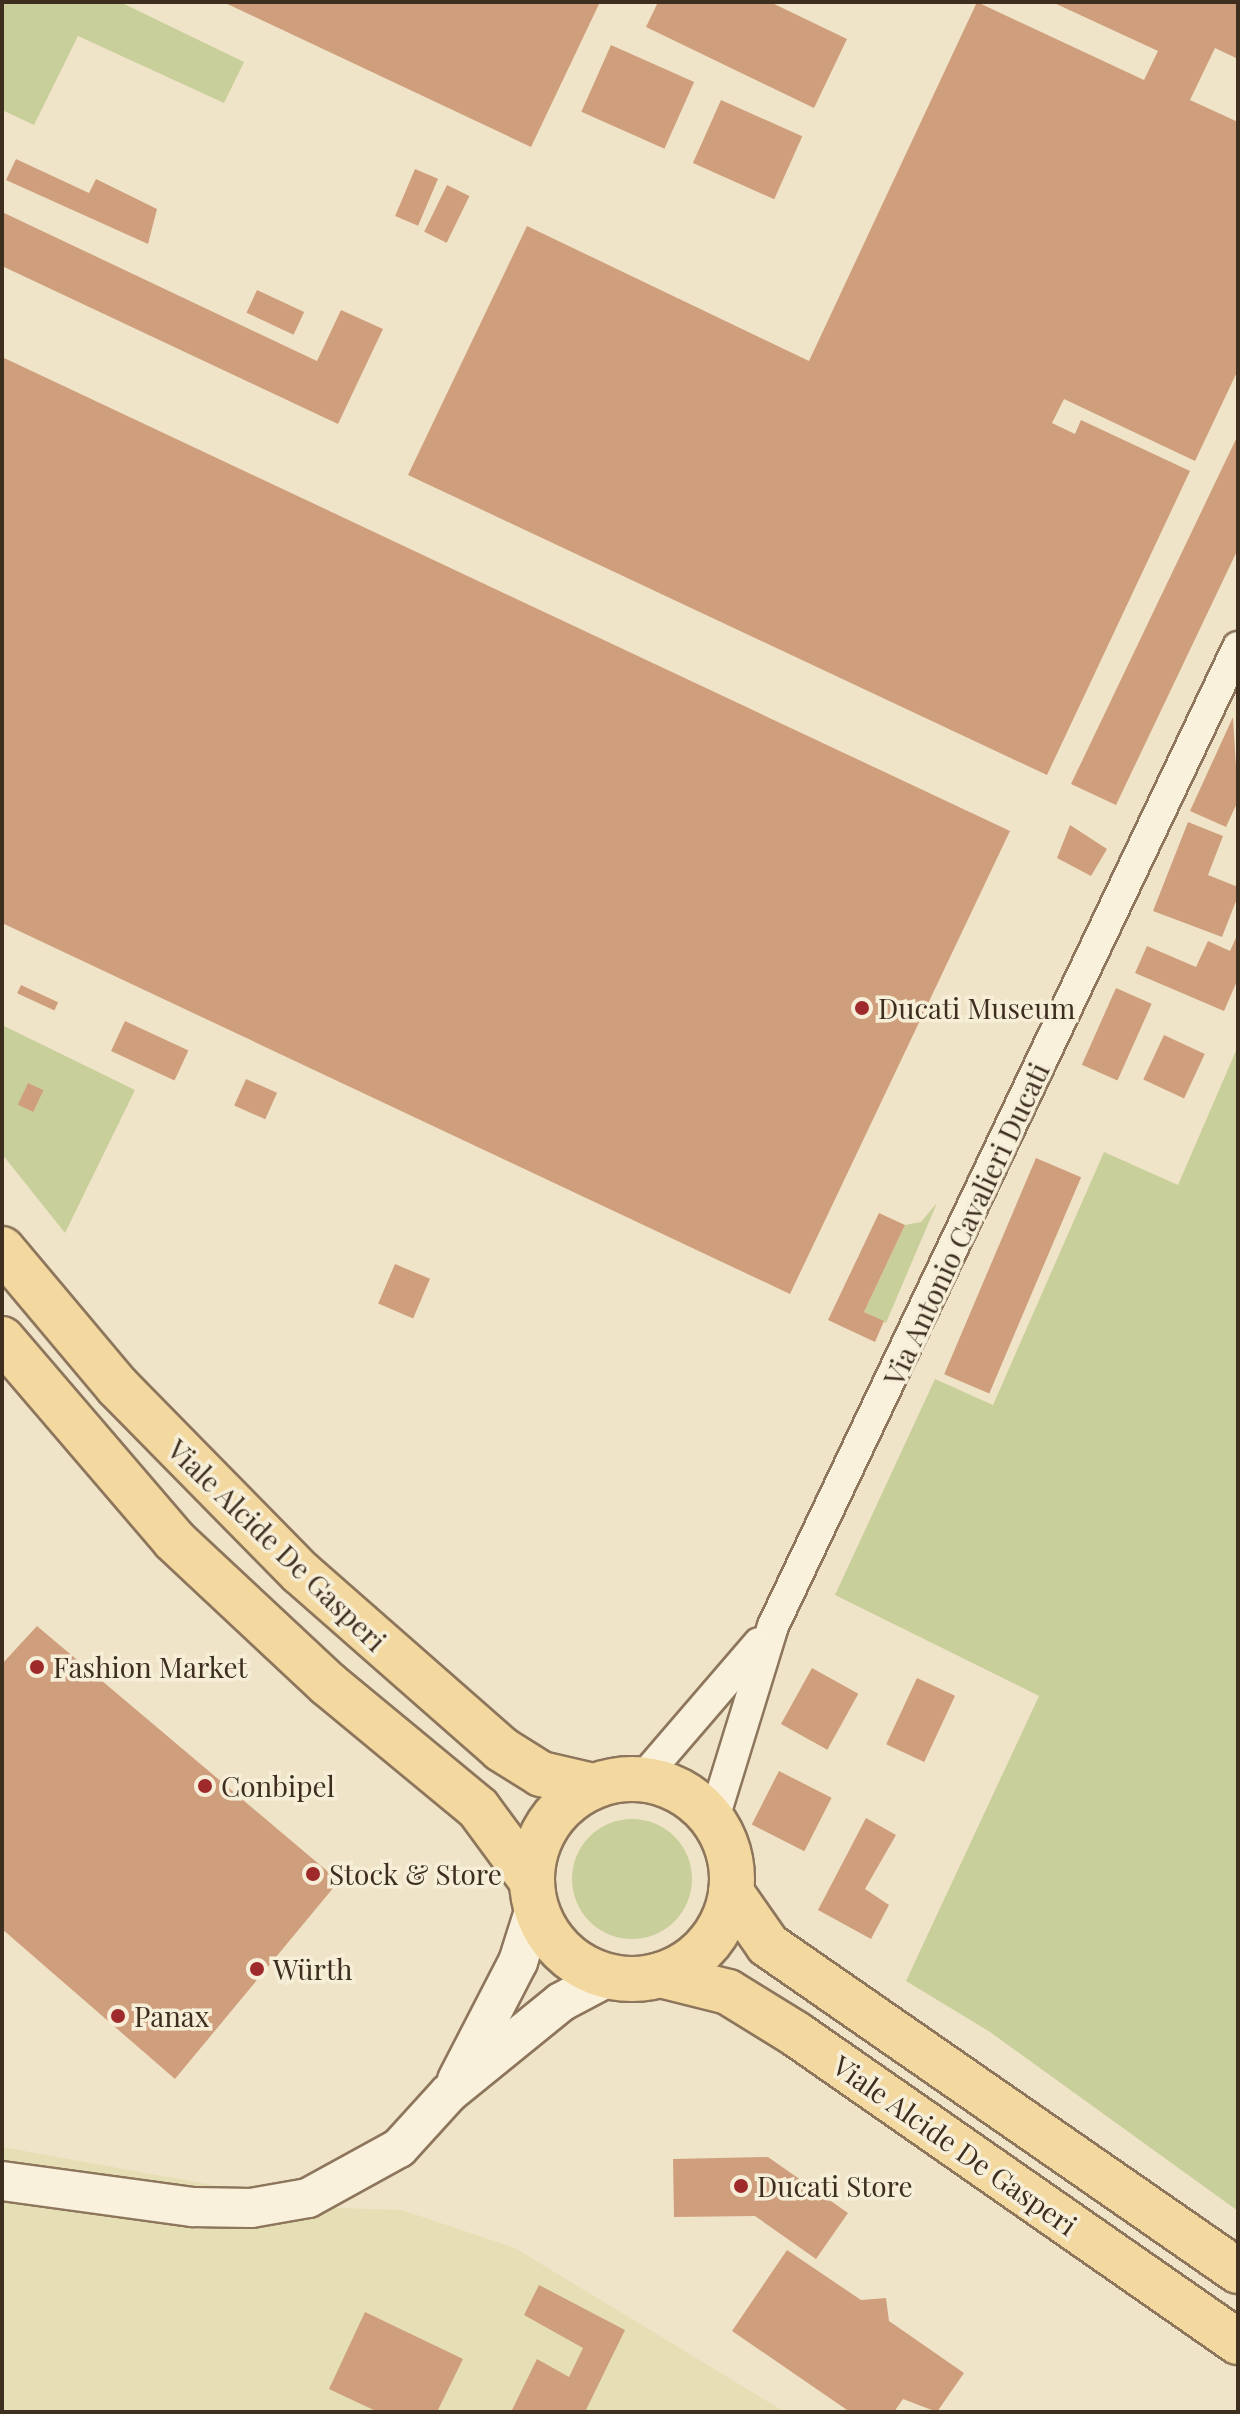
<!DOCTYPE html>
<meta charset="utf-8">
<style>
body{margin:0}
#map{position:relative;width:1240px;height:2414px;overflow:hidden;background:#f0e4c8;font-family:"Playfair Display",serif}
div>[style]{position:absolute}
.farmland>*{inset:0;background:#e6deb5}
.green>*{inset:0;background:#c9cf9b}
.round{border-radius:50%}
.building>*{inset:0;background:#cf9f7d;transform-origin:0 0}
.roads{filter:drop-shadow(2px 0 #8d765c) drop-shadow(-2px 0 #8d765c) drop-shadow(0 2px #8d765c) drop-shadow(0 -2px #8d765c)}
.minor>*{height:30px;margin:-15px;padding:0 15px;transform-origin:15px;border-radius:15px;background:#faf1dc}
.tertiary>*{height:38px;margin:-19px;padding:0 19px;transform-origin:19px;border-radius:19px;background:#faf1dc}
.primary>*{height:44px;margin:-22px;padding:0 22px;transform-origin:22px;border-radius:22px;background:#f3d9a0}
.primary>.ring{margin:-22px;padding:0;box-sizing:content-box;background:none;border:44px solid #f3d9a0;border-radius:50%}
.dots>*{width:22px;height:22px;translate:-50% -50%;box-sizing:border-box;border:4px solid #f7eed8;border-radius:50%}
span{translate:-50% -50%;white-space:nowrap;text-align:center;line-height:1.15;-webkit-text-stroke:7px #f7eed8;paint-order:stroke}
.poi-label{font-size:28px;color:#3d2e20}
.left{translate:0 -50%;text-align:left}
.street-label{font-size:28px;color:#3d2e20}
.frame{position:absolute;inset:0;border:4px solid #3d2e20;pointer-events:none}
</style>
<div id="map">
<div class="farmland">
<i style="clip-path:polygon(2px 2147px,339px 2208px,402px 2210px,515px 2248px,785px 2412px,2px 2412px)"></i>
</div>
<div class="green">
<i style="clip-path:polygon(2px 2px,120px 2px,244px 62px,224px 103px,78px 36px,34px 125px,2px 110px)"></i>
<i style="clip-path:polygon(2px 1025px,135px 1090px,65px 1233px,2px 1154px)"></i>
<i style="clip-path:polygon(1238px 1046px,1238px 2211px,990px 2032px,906px 1981px,1039px 1696px,835px 1595px,935px 1379px,993px 1405px,1104px 1152px,1178px 1185px)"></i>
<i style="clip-path:polygon(937px 1203px,886px 1323px,864px 1312px,905px 1225px,921px 1222px)"></i>
<i class="round" style="left:572px;top:1819px;width:120px;height:120px"></i>
</div>
<div class="building">
<i style="clip-path:polygon(223px 2px,600px 2px,531px 147px)"></i>
<i style="clip-path:polygon(658px 2px,770px 2px,847px 39px,814px 108px,646px 27px)"></i>
<i style="clip-path:polygon(977px 2px,1144px 80px,1158px 51px,1052px 2px,1238px 2px,1238px 59px,1215px 48px,1190px 100px,1238px 122px,1238px 370px,1195px 461px,1064px 399px,1052px 423px,1075px 434px,1081px 420px,1190px 471px,1047px 775px,408px 475px,527px 226px,809px 361px)"></i>
<i style="left:611px;top:45px;width:91px;height:73px;rotate:24deg"></i>
<i style="left:721px;top:100px;width:89px;height:69px;rotate:24deg"></i>
<i style="clip-path:polygon(16px 159px,89px 193px,96px 179px,157px 209px,148px 244px,6px 180px)"></i>
<i style="left:415px;top:169px;width:25px;height:51px;rotate:23deg"></i>
<i style="left:447px;top:185px;width:25px;height:52px;rotate:26deg"></i>
<i style="clip-path:polygon(2px 212px,317px 361px,341px 310px,383px 329px,338px 424px,2px 266px)"></i>
<i style="left:257px;top:290px;width:52px;height:25px;rotate:25deg"></i>
<i style="clip-path:polygon(2px 357px,1010px 831px,790px 1294px,2px 923px)"></i>
<i style="clip-path:polygon(1238px 435px,1238px 549px,1116px 805px,1071px 784px)"></i>
<i style="clip-path:polygon(1233px 717px,1238px 801px,1226px 827px,1190px 811px)"></i>
<i style="clip-path:polygon(1188px 822px,1223px 836px,1208px 875px,1238px 887px,1238px 896px,1222px 937px,1153px 911px)"></i>
<i style="clip-path:polygon(1070px 825px,1107px 849px,1091px 876px,1057px 858px)"></i>
<i style="clip-path:polygon(1238px 933px,1238px 979px,1224px 1011px,1135px 973px,1147px 946px,1196px 967px,1208px 941px,1230px 951px)"></i>
<i style="left:21px;top:985px;width:41px;height:9px;rotate:25deg"></i>
<i style="left:1116px;top:988px;width:39px;height:84px;rotate:24deg"></i>
<i style="left:125px;top:1021px;width:70px;height:33px;rotate:25deg"></i>
<i style="left:1164px;top:1035px;width:45px;height:49px;rotate:25deg"></i>
<i style="left:246px;top:1079px;width:34px;height:29px;rotate:24deg"></i>
<i style="left:28px;top:1083px;width:17px;height:24px;rotate:25deg"></i>
<i style="left:1036px;top:1158px;width:49px;height:235px;rotate:23deg"></i>
<i style="clip-path:polygon(879px 1213px,905px 1225px,864px 1312px,884px 1321px,875px 1342px,828px 1320px)"></i>
<i style="left:395px;top:1264px;width:38px;height:43px;rotate:23deg"></i>
<i style="clip-path:polygon(37px 1626px,339px 1881px,175px 2079px,2px 1929px,2px 1664px)"></i>
<i style="left:812px;top:1668px;width:53px;height:64px;rotate:29deg"></i>
<i style="left:917px;top:1678px;width:42px;height:73px;rotate:25deg"></i>
<i style="left:779px;top:1771px;width:59px;height:60px;rotate:27deg"></i>
<i style="clip-path:polygon(866px 1818px,896px 1835px,865px 1889px,889px 1905px,871px 1939px,818px 1910px)"></i>
<i style="clip-path:polygon(768px 2157px,848px 2213px,816px 2259px,755px 2216px,674px 2217px,673px 2159px)"></i>
<i style="clip-path:polygon(787px 2250px,861px 2300px,886px 2298px,889px 2321px,964px 2373px,937px 2412px,903px 2399px,894px 2412px,850px 2412px,732px 2331px)"></i>
<i style="clip-path:polygon(539px 2285px,625px 2330px,585px 2412px,511px 2412px,537px 2359px,569px 2377px,583px 2348px,524px 2315px)"></i>
<i style="clip-path:polygon(365px 2312px,463px 2359px,437px 2412px,378px 2412px,329px 2389px)"></i>
</div>
<div class="roads">
<div class="minor">
<i style="left:642px;top:1779px;width:179px;rotate:-49.3deg"></i>
<i style="left:713px;top:1821px;width:204px;rotate:-72.9deg"></i>
<i style="left:773px;top:1626px;width:1084px;rotate:-64.59deg"></i>
</div>
<div class="tertiary">
<i style="left:457px;top:2080px;width:133px;rotate:-62.7deg"></i>
<i style="left:518px;top:1962px;width:57px;rotate:-72.5deg"></i>
<i style="left:2px;top:2181px;width:193px;rotate:7.8deg"></i>
<i style="left:193px;top:2207px;width:58px;rotate:1deg"></i>
<i style="left:251px;top:2208px;width:58px;rotate:-10deg"></i>
<i style="left:308px;top:2198px;width:104px;rotate:-28.8deg"></i>
<i style="left:399px;top:2148px;width:74px;rotate:-47.7deg"></i>
<i style="left:449px;top:2093px;width:144px;rotate:-39.1deg"></i>
<i style="left:561px;top:2002px;width:53px;rotate:-28deg"></i>
</div>
<div class="primary">
<i style="left:2px;top:1249px;width:179px;rotate:50deg"></i>
<i style="left:117px;top:1386px;width:262px;rotate:45.5deg"></i>
<i style="left:301px;top:1573px;width:266px;rotate:41.3deg"></i>
<i style="left:501px;top:1749px;width:47px;rotate:32deg"></i>
<i style="left:541px;top:1774px;width:53px;rotate:13deg"></i>
<i style="left:2px;top:1339px;width:265px;rotate:49.4deg"></i>
<i style="left:174px;top:1540px;width:211px;rotate:43.1deg"></i>
<i style="left:328px;top:1684px;width:195px;rotate:39.6deg"></i>
<i style="left:478px;top:1808px;width:89px;rotate:53.6deg"></i>
<i class="ring" style="left:532px;top:1779px;width:156px;height:156px"></i>
<i style="left:731px;top:1892px;width:65px;rotate:55.1deg"></i>
<i style="left:768px;top:1945px;width:572px;rotate:34.75deg"></i>
<i style="left:660px;top:1975px;width:70px;rotate:14deg"></i>
<i style="left:728px;top:1992px;width:80px;rotate:31.7deg"></i>
<i style="left:796px;top:2034px;width:539px;rotate:34.87deg"></i>
</div>
</div>
<div class="dots">
<i style="left:862px;top:1008px;background:#9e2a2b"></i>
<i style="left:37px;top:1667px;background:#9e2a2b"></i>
<i style="left:205px;top:1786px;background:#9e2a2b"></i>
<i style="left:313px;top:1874px;background:#9e2a2b"></i>
<i style="left:257px;top:1969px;background:#9e2a2b"></i>
<i style="left:118px;top:2016px;background:#9e2a2b"></i>
<i style="left:741px;top:2186px;background:#9e2a2b"></i>
</div>
<div class="poi-label">
<span class="left" style="left:878px;top:1008px">Ducati Museum</span>
<span class="left" style="left:53px;top:1667px">Fashion Market</span>
<span class="left" style="left:221px;top:1786px">Conbipel</span>
<span class="left" style="left:329px;top:1874px">Stock &amp; Store</span>
<span class="left" style="left:273px;top:1969px">Würth</span>
<span class="left" style="left:134px;top:2016px">Panax</span>
<span class="left" style="left:757px;top:2186px">Ducati Store</span>
</div>
<div class="street-label">
<span style="left:966px;top:1224px;rotate:-65deg">Via Antonio Cavalieri Ducati</span>
<span style="left:277px;top:1545px;rotate:44deg">Viale Alcide De Gasperi</span>
<span style="left:955px;top:2145px;rotate:35deg">Viale Alcide De Gasperi</span>
</div>
<div class="frame"></div>
</div>
